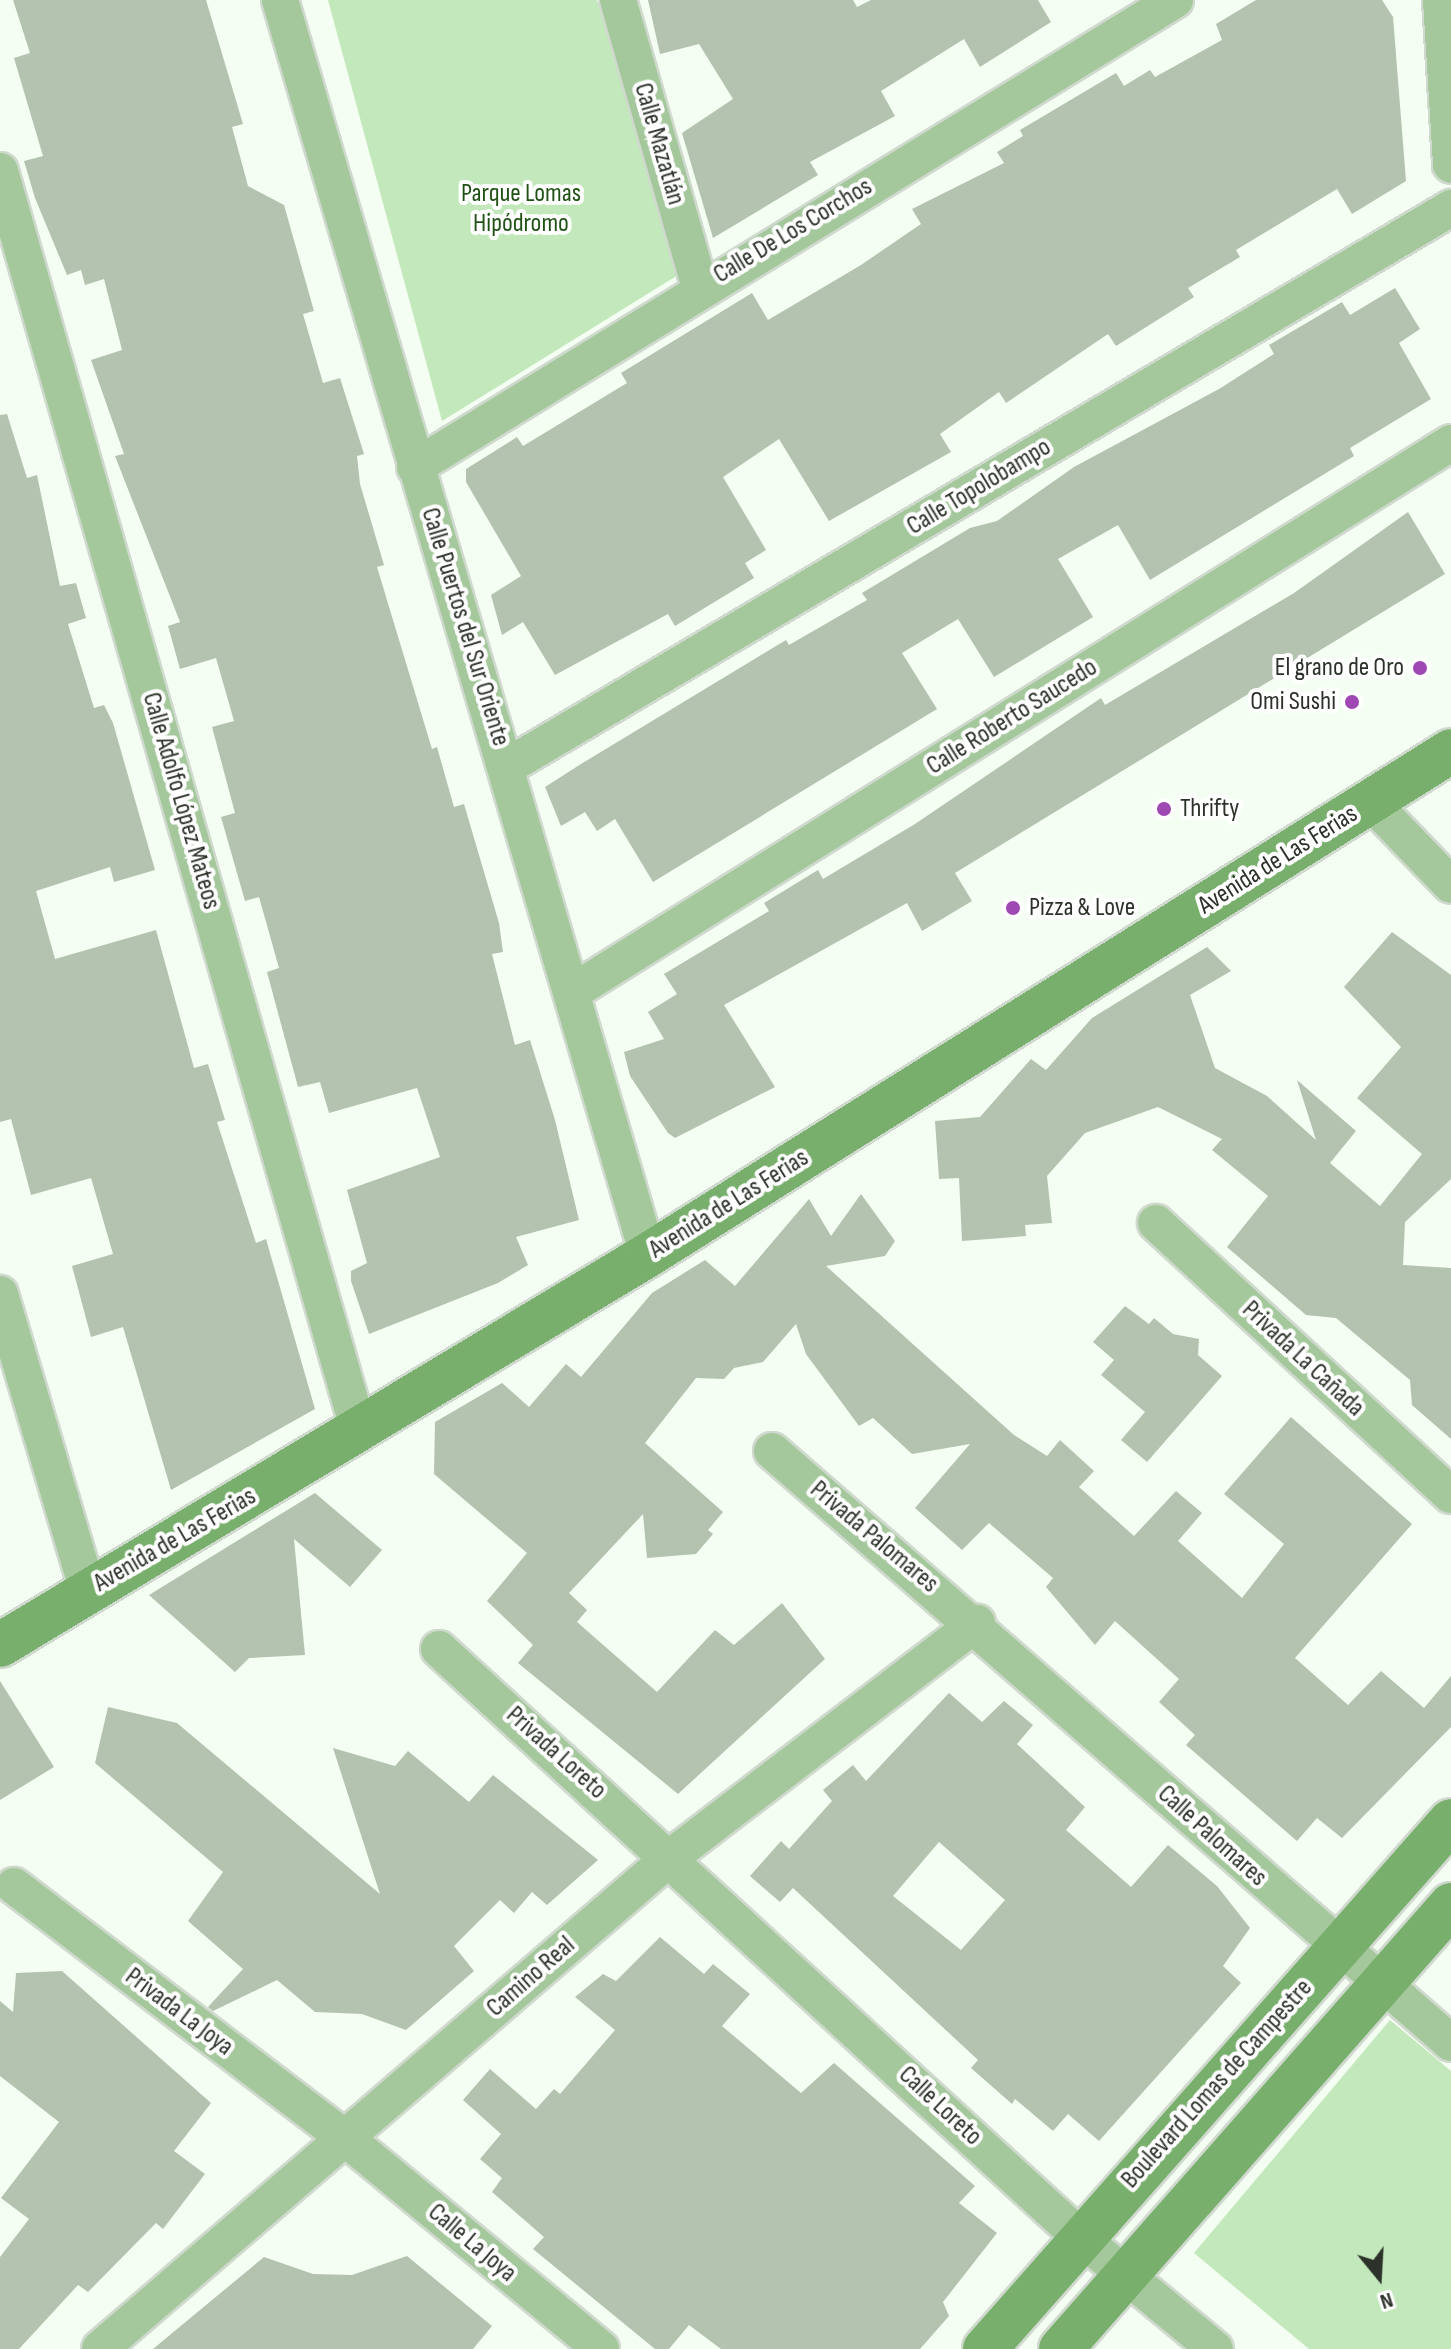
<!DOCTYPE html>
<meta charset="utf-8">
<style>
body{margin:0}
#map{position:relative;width:1451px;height:2349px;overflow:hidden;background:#f4fef2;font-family:"Sofia Sans Condensed",sans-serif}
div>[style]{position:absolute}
.green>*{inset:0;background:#c3e8bb}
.building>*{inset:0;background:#b3c3af}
.roads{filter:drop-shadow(2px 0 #d0d9ce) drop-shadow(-2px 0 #d0d9ce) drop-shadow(0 2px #d0d9ce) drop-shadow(0 -2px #d0d9ce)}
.minor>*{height:36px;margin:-18px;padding:0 18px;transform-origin:18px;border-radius:18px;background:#a4c89c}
.secondary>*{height:44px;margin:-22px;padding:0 22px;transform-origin:22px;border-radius:22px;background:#78af6d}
.dots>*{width:22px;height:22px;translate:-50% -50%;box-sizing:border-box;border:4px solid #fff;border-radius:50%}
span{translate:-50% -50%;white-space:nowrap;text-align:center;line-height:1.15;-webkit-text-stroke:8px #fff;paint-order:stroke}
.street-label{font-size:26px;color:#2c322a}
.park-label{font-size:26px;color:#215215}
.poi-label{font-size:26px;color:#2c322a}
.right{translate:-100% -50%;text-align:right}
.left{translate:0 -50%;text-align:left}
.north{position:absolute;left:1339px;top:2237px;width:80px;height:80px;-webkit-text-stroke:6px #fff;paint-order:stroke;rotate:162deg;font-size:22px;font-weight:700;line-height:32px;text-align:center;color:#2c322a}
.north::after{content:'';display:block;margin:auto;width:28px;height:36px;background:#2c322a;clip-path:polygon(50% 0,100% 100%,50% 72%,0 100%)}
</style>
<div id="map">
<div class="green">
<i style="clip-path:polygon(328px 0,597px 0,678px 275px,442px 421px)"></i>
<i style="clip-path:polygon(1390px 2020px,1451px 2071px,1451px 2349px,1309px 2349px,1194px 2253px)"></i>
</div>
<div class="building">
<i style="clip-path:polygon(13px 0,206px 0,243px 124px,232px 127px,248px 186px,284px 205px,314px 311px,303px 314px,323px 383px,340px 378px,364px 454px,357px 456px,360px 484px,384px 565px,377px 567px,432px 749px,437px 747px,454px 807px,464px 804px,499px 923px,503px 952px,492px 954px,515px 1045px,530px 1040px,555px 1120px,579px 1220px,516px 1237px,528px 1265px,498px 1283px,369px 1334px,351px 1281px,351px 1271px,367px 1263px,347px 1190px,440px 1157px,417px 1088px,329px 1113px,320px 1082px,298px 1087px,267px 972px,279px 968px,259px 897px,245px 901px,221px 817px,235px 813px,212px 727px,234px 721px,216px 658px,180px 669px,168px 626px,180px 622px,115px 456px,124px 454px,91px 360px,122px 350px,104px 279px,85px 285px,81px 270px,67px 275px,35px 198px,24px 161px,43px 156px,14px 58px,30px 53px)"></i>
<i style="clip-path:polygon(648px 0,853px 0,857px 7px,871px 0,1038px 0,1051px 22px,980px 67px,964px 39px,881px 91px,895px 116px,810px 162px,818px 175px,713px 238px,682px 133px,733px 99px,699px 44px,660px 54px)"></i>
<i style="clip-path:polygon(1256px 0,1382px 0,1393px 17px,1406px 181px,1352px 214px,1337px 189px,1236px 250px,1240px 257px,1188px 288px,1194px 297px,1116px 346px,1108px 334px,1006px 403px,999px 392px,940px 434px,951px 452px,829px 521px,779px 439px,723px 477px,766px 550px,745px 563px,754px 578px,675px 626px,668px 614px,555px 675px,523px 622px,502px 635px,491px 595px,521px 576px,466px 482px,466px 469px,517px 437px,523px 446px,627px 383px,621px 373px,752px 293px,768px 320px,861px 265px,921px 224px,912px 209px,1004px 163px,997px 152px,1023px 136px,1020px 130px,1116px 73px,1124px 86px,1150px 70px,1155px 77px,1222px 40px,1216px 24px)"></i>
<i style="clip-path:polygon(1395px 288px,1420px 329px,1399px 343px,1431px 399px,1350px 448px,1354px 456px,1150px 580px,1118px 525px,1058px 559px,1093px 617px,994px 677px,958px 619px,902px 653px,937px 709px,653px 882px,615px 819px,597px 831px,585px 812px,561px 826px,545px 787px,581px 764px,786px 640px,789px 645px,867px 600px,862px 593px,970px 528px,997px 521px,1074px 467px,1219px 389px,1274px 354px,1269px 345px,1342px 302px,1350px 315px)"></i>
<i style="clip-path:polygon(7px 414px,27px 478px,37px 475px,60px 586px,76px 583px,86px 618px,68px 624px,94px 708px,104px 705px,113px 723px,155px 870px,114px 882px,110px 867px,36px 891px,55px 959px,156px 930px,194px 1068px,208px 1064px,225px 1120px,217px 1122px,256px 1243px,266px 1239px,315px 1409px,171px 1490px,123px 1327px,91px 1337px,72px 1266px,113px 1254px,91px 1178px,31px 1195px,11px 1119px,0 1122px,0 415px)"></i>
<i style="clip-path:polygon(1408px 512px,1445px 574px,955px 873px,972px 901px,922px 931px,907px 903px,724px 1005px,775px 1087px,675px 1138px,668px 1133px,630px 1076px,624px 1052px,664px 1039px,648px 1012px,677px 994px,664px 974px,769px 911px,764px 903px,818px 870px,823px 879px,915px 824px,1101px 698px,1105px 705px,1294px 593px)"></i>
<i style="clip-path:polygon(1392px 932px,1451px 975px,1451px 1179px,1405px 1222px,1403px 1265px,1451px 1268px,1451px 1439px,1412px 1405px,1410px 1380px,1336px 1318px,1306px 1315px,1227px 1247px,1268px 1196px,1212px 1150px,1222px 1139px,1158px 1107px,1085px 1133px,1047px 1176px,1052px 1223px,1025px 1225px,1026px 1236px,962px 1241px,959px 1178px,939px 1179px,935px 1121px,980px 1117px,1031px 1059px,1046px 1070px,1092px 1018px,1207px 947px,1231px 971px,1190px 995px,1215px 1068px,1267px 1096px,1316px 1140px,1297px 1080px,1356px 1131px,1330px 1163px,1380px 1206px,1422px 1154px,1357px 1098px,1401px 1047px,1344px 987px)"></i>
<i style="clip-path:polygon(861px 1194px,895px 1241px,885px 1256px,826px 1266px,1014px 1435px,1047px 1456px,1060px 1440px,1094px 1471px,1079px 1487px,1134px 1536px,1176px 1491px,1202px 1513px,1178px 1541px,1242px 1598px,1284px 1544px,1224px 1494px,1291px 1417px,1412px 1524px,1295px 1658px,1348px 1705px,1381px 1671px,1424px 1708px,1451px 1676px,1451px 1727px,1342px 1838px,1317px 1818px,1297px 1841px,1186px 1745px,1195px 1735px,1159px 1702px,1179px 1679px,1115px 1621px,1095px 1645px,1046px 1587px,1053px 1578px,989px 1523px,962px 1550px,915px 1508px,970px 1444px,912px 1454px,873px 1418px,859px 1426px,806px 1354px,796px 1324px,763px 1362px,734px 1368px,724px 1379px,696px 1378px,645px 1443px,723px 1512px,708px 1530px,713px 1534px,696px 1554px,647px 1558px,643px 1514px,569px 1593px,587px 1610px,577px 1622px,657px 1692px,715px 1630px,734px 1645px,782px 1603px,825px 1659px,678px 1794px,518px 1663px,533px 1645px,487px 1601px,527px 1553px,434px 1474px,435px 1422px,502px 1383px,529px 1407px,566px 1364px,581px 1377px,652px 1293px,705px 1260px,735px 1286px,809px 1199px,831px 1236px)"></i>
<i style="clip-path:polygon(1125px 1306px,1149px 1324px,1154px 1318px,1173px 1334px,1199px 1339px,1198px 1355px,1222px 1376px,1147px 1462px,1121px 1440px,1145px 1412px,1101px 1375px,1114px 1360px,1093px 1342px)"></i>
<i style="clip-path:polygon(315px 1493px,382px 1550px,350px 1587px,294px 1539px,305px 1655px,249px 1658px,235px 1672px,149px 1595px)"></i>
<i style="clip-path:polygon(0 1681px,54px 1767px,0 1800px)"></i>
<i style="clip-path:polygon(evenodd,949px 1693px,982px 1722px,1004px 1701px,1033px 1725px,1017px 1744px,1085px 1807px,1066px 1830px,1131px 1887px,1168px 1845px,1217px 1886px,1250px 1928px,1223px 1966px,1241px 1983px,1099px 2141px,1068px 2114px,1053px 2131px,1015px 2099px,1012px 2104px,971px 2068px,978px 2060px,793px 1888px,780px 1902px,750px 1876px,781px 1841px,789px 1849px,832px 1801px,823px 1790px,853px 1765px,866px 1781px,949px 1693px,939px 1842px,1005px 1900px,961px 1950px,893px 1896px,939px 1842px)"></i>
<i style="clip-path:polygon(108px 1707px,177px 1723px,380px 1894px,333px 1748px,395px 1766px,408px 1751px,469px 1802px,493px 1775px,598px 1860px,547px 1905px,532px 1892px,514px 1913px,500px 1900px,454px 1946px,474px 1971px,406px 2030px,362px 2014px,315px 2012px,277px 1980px,213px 2011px,208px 2007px,243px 1969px,188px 1921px,223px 1872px,95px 1763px)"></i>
<i style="clip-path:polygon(660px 1937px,704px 1974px,713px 1964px,750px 1994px,722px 2026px,801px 2093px,834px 2063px,975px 2186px,959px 2203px,997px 2233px,943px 2302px,949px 2316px,920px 2349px,721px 2349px,689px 2325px,669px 2349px,655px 2349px,533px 2249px,544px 2237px,492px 2192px,502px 2178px,480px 2159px,501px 2134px,463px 2100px,490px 2069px,536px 2109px,554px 2089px,560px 2094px,615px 2030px,575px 1997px,603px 1974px,616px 1981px)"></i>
<i style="clip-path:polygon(62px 1971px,211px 2103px,174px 2151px,205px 2174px,163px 2229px,156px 2223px,88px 2292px,78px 2285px,19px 2349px,0 2349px,0 2257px,29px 2219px,1px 2198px,59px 2122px,0 2076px,0 2001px,13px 2012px,16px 1973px)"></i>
<i style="clip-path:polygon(407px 2256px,492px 2326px,473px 2349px,153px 2349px,264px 2257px,313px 2274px,352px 2275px)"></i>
</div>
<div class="roads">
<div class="minor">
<i style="left:280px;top:0;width:1308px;rotate:73.66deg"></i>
<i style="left:618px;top:0;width:299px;rotate:74.1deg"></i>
<i style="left:1441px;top:0;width:165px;rotate:86.5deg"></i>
<i style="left:0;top:171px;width:1310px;rotate:74.1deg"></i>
<i style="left:415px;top:467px;width:892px;rotate:-31.57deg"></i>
<i style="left:508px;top:766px;width:1096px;rotate:-30.61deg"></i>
<i style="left:1371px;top:802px;width:115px;rotate:46.1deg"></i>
<i style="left:574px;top:991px;width:1034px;rotate:-32deg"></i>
<i style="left:1156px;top:1223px;width:401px;rotate:42.7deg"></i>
<i style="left:0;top:1294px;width:310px;rotate:73.5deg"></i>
<i style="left:772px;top:1451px;width:901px;rotate:41.08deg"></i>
<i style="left:439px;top:1649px;width:870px;rotate:42.53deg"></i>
<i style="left:1080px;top:2237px;width:175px;rotate:39.7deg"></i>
<i style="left:14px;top:1886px;width:415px;rotate:37.3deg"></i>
<i style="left:344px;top:2137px;width:333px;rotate:39.5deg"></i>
<i style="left:100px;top:2349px;width:755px;rotate:-40.76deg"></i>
<i style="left:672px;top:1856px;width:384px;rotate:-37.4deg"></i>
</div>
<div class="secondary">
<i style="left:0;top:1645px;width:756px;rotate:-31.04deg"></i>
<i style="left:648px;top:1255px;width:948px;rotate:-32.11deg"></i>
<i style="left:985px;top:2349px;width:704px;rotate:-48.57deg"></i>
<i style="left:1061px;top:2349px;width:591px;rotate:-48.7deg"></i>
</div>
</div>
<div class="dots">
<i style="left:1420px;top:668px;background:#9f47b3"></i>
<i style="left:1352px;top:702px;background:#9f47b3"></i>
<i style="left:1164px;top:809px;background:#9f47b3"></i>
<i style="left:1013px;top:908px;background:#9f47b3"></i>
</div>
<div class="street-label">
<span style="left:659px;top:144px;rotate:74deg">Calle Mazatlán</span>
<span style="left:793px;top:231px;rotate:-31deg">Calle De Los Corchos</span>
<span style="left:979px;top:487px;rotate:-31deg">Calle Topolobampo</span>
<span style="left:465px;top:627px;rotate:73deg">Calle Puertos del Sur Oriente</span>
<span style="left:1012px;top:717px;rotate:-32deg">Calle Roberto Saucedo</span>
<span style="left:181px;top:801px;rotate:74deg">Calle Adolfo López Mateos</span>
<span style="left:1278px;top:860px;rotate:-32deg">Avenida de Las Ferias</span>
<span style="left:729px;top:1204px;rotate:-32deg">Avenida de Las Ferias</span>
<span style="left:1303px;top:1359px;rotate:43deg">Privada La Cañada</span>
<span style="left:874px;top:1537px;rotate:40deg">Privada Palomares</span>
<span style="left:175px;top:1540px;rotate:-30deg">Avenida de Las Ferias</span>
<span style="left:556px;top:1753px;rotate:42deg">Privada Loreto</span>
<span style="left:1212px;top:1836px;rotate:42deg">Calle Palomares</span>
<span style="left:531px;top:1977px;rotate:-41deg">Camino Real</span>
<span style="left:179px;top:2012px;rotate:37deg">Privada La Joya</span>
<span style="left:1217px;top:2084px;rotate:-48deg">Boulevard Lomas de Campestre</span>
<span style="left:940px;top:2106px;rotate:43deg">Calle Loreto</span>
<span style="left:472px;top:2243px;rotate:40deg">Calle La Joya</span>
</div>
<div class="park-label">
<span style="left:521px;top:209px">Parque Lomas<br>Hipódromo</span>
</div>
<div class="poi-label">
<span class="right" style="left:1404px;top:668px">El grano de Oro</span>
<span class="right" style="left:1336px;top:702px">Omi Sushi</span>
<span class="left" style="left:1180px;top:809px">Thrifty</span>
<span class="left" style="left:1029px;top:908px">Pizza &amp; Love</span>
</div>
<div class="north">N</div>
</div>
